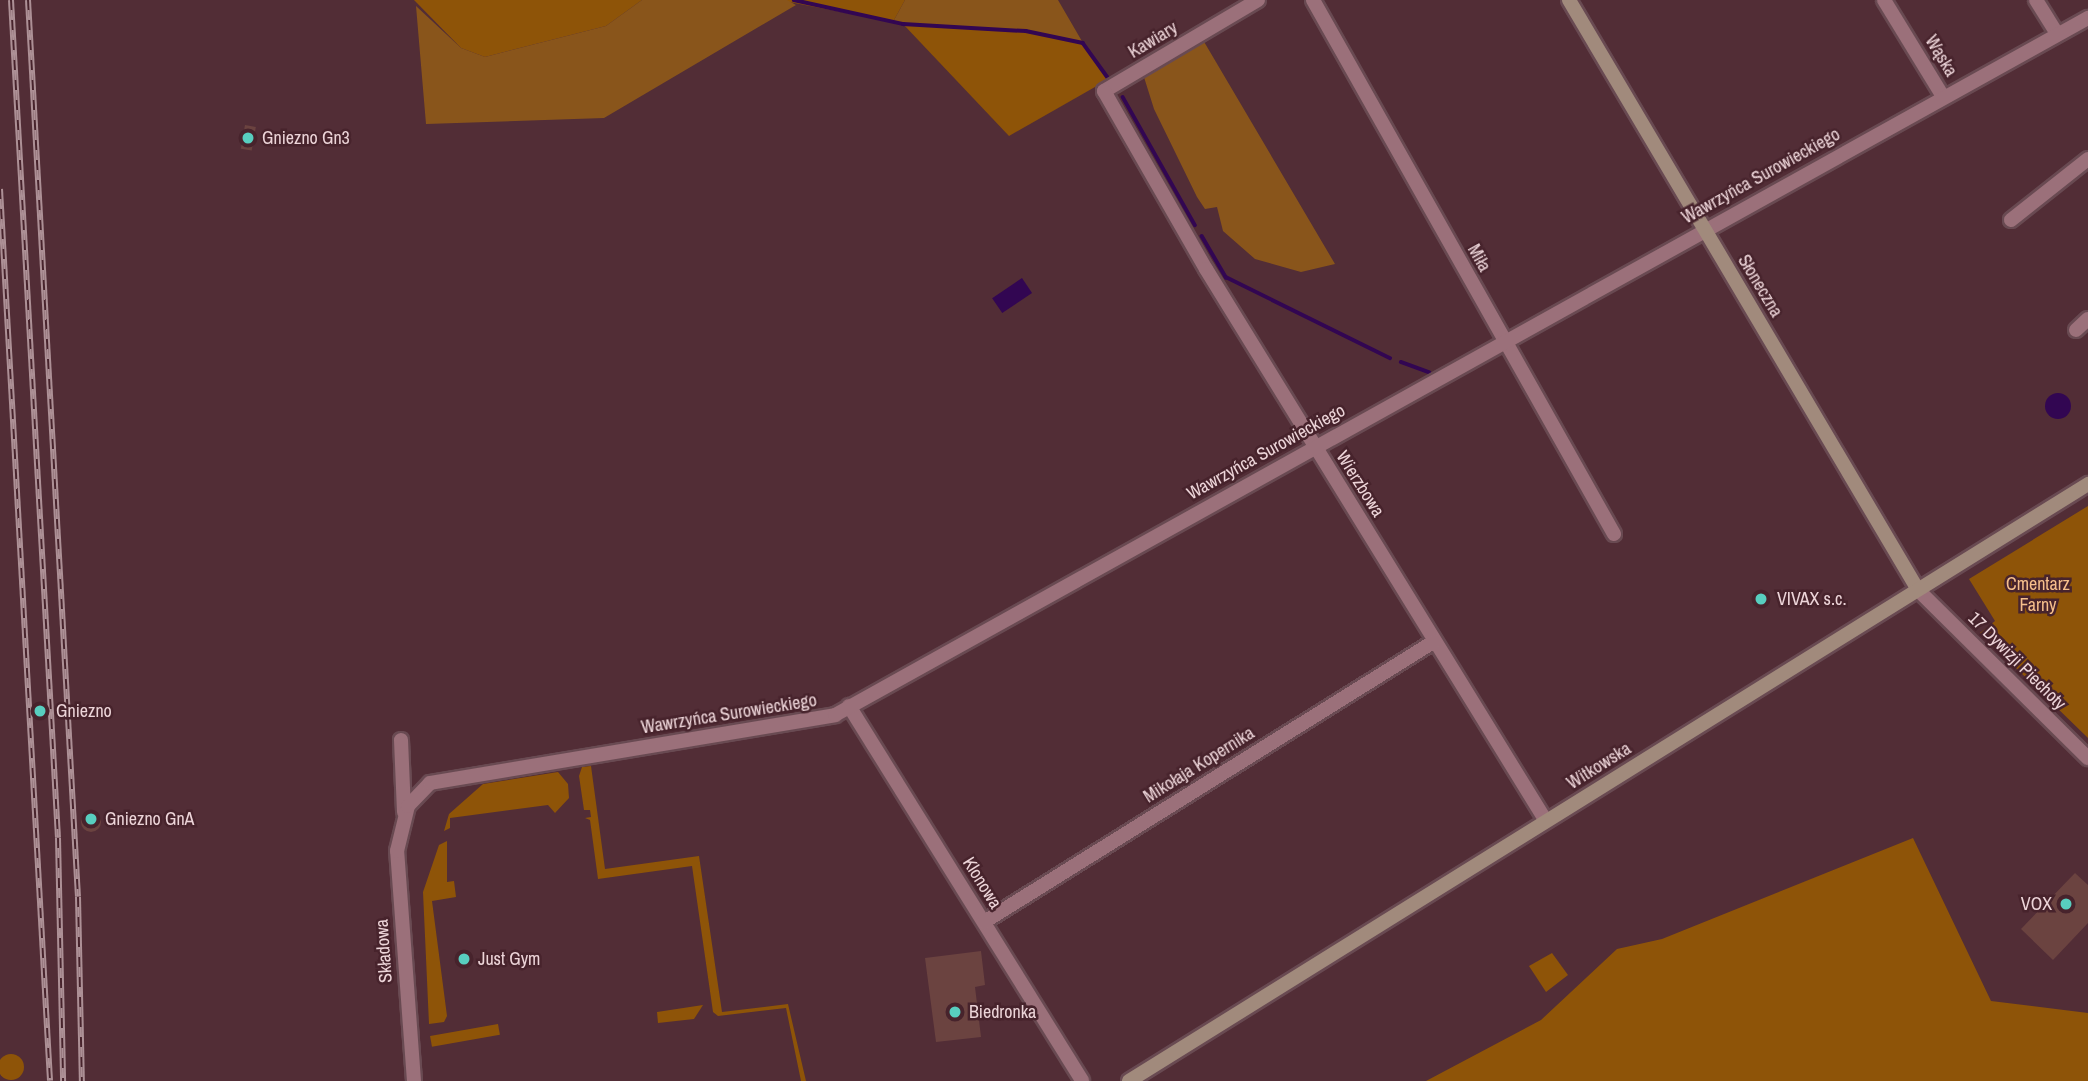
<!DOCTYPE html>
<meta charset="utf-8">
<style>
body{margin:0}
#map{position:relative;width:2088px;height:1081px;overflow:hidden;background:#522d36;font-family:"Archivo Narrow",sans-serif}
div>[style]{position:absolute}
.green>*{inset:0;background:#8e5408;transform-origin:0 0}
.round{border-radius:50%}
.forest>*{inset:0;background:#89551b}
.water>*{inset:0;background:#320652;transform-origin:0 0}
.stream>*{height:3.5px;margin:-1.75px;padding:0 1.75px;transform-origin:1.75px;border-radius:1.75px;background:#320652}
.building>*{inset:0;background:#6b4340;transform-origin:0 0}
.roads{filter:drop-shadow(2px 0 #694a52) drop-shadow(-2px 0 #694a52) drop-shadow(0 2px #694a52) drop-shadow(0 -2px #694a52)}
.street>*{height:14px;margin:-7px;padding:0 7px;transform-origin:7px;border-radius:7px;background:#9b707a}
.secondary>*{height:14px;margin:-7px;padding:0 7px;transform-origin:7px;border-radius:7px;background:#a18a7c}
.rail>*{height:6px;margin-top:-3px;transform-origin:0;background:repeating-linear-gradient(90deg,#47232c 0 10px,#ad9096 0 20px);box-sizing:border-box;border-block:2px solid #ad9096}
.dots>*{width:19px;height:19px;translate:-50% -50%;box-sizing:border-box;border:4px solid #47232c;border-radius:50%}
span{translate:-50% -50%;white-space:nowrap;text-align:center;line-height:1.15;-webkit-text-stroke:5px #47232c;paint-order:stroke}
.street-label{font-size:18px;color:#edd5d9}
.poi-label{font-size:18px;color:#edd5d9}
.left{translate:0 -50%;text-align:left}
.right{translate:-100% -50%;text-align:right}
.park-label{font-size:18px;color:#f6bf8c}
</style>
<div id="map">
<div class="green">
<i style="clip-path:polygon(414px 0,642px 0,606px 26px,485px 57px,461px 48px)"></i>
<i style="clip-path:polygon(779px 0,905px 0,893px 22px)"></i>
<i style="clip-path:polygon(903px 24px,1026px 31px,1083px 43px,1109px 79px,1009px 136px)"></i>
<i style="clip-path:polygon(2088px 506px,2088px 738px,1980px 633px,1995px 621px,1969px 579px)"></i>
<i style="clip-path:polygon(591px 766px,605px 869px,699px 856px,722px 1012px,788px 1004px,806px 1081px,801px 1081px,786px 1008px,718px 1016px,713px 1012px,692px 866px,598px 879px,590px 820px,585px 818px,591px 817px,590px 810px,584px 810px,579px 776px,582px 767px)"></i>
<i style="clip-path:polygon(558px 772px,568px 784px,569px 798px,555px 813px,548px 805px,450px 818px,450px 828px,444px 831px,449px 814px,483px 784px)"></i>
<i style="clip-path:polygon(1913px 838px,1991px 1001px,2088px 1013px,2088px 1081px,1426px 1081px,1541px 1020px,1617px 949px,1662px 939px)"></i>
<i style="clip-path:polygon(447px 841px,447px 882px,454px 881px,456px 897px,432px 901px,447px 1016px,444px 1022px,429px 1024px,423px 892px,439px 845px)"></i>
<i style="clip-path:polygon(1552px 953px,1568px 975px,1546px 992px,1529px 966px)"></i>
<i style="clip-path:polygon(703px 1005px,694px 1019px,658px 1023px,657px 1012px)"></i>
<i style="left:498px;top:1024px;width:11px;height:69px;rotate:80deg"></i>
<i class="round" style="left:-2px;top:1054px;width:26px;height:26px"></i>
</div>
<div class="forest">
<i style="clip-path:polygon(642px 0,787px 0,796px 5px,604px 118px,426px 124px,416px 6px,461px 48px,485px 57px,606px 26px)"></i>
<i style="clip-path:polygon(905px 0,1058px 0,1083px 43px,1026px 31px,893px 22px)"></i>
<i style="clip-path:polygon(1203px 40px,1335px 264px,1301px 272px,1255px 259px,1223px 231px,1217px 207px,1205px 209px,1197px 197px,1154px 109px,1143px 74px)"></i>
</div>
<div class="water">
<i style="left:1022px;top:278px;width:18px;height:36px;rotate:56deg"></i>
<i class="round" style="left:2045px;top:393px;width:26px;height:26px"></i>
</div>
<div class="stream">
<i style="left:794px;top:0;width:112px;rotate:12.4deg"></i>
<i style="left:903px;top:24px;width:123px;rotate:3.3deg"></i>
<i style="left:1026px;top:31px;width:58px;rotate:11.9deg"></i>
<i style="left:1083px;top:43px;width:44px;rotate:54.2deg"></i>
<i style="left:1123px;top:97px;width:147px;rotate:60.6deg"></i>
<i style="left:1202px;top:236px;width:48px;rotate:59.7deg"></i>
<i style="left:1226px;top:277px;width:183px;rotate:26.3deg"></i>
<i style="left:1401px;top:362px;width:30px;rotate:20deg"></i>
</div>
<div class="building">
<i style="left:245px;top:125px;width:11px;height:24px;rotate:10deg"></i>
<i class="round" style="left:81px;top:812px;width:20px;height:20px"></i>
<i style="clip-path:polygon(2075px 873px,2088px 885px,2088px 923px,2053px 960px,2021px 929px)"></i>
<i style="clip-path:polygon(981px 951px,985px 985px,975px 987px,981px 1037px,936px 1042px,925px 958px)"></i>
</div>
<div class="roads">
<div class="street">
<i style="left:1258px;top:0;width:179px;rotate:149.4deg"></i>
<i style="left:1104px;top:91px;width:205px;rotate:60.2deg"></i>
<i style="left:1206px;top:269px;width:648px;rotate:58.37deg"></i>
<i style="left:1313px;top:0;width:613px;rotate:60.59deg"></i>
<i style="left:1884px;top:0;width:111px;rotate:58.6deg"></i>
<i style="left:2036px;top:0;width:40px;rotate:58deg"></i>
<i style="left:2011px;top:220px;width:98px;rotate:-38.4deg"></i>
<i style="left:2076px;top:330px;width:16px;rotate:-43deg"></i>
<i style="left:1918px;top:590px;width:239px;rotate:44.7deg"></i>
<i style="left:849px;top:706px;width:441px;rotate:58.1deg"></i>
<i style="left:401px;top:740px;width:72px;rotate:87.6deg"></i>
<i style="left:984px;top:922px;width:531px;rotate:-31.93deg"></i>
<i style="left:414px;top:1081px;width:231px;rotate:-94.2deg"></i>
<i style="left:397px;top:851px;width:46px;rotate:-76.3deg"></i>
<i style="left:408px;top:806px;width:32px;rotate:-46deg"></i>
<i style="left:430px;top:783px;width:411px;rotate:-9.5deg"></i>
<i style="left:835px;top:715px;width:1434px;rotate:-29.09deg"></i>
</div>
<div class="secondary">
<i style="left:1569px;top:0;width:685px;rotate:59.39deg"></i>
<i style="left:1129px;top:1081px;width:1130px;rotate:-31.9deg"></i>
</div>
</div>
<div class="rail">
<i style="left:11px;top:0;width:839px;rotate:86.79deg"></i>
<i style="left:58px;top:838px;width:243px;rotate:88.8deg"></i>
<i style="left:28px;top:0;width:898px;rotate:86.81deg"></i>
<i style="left:78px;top:897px;width:184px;rotate:88.8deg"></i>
<i style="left:0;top:189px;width:893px;rotate:86.79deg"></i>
</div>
<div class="dots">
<i style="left:248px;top:138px;background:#58cebf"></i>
<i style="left:1761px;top:599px;background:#58cebf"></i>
<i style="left:40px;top:711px;background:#58cebf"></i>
<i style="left:91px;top:819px;background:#58cebf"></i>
<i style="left:2066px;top:904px;background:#58cebf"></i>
<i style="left:464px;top:959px;background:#58cebf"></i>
<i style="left:955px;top:1012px;background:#58cebf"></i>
</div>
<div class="street-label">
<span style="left:1153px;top:40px;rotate:-31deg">Kawiary</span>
<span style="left:1941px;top:56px;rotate:59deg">Wąska</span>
<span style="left:1761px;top:176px;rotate:-29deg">Wawrzyńca Surowieckiego</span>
<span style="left:1479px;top:258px;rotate:61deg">Miła</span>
<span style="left:1760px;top:286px;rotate:59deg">Słoneczna</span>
<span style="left:1266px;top:452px;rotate:-29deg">Wawrzyńca Surowieckiego</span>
<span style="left:1360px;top:484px;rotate:58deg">Wierzbowa</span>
<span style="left:2017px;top:661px;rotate:45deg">17 Dywizji Piechoty</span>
<span style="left:729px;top:714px;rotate:-9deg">Wawrzyńca Surowieckiego</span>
<span style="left:1199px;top:765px;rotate:-32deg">Mikołaja Kopernika</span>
<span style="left:1599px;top:766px;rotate:-32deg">Witkowska</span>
<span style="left:982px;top:883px;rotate:58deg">Klonowa</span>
<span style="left:384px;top:951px;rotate:-94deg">Składowa</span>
</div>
<div class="poi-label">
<span class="left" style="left:262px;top:138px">Gniezno Gn3</span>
<span class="left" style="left:1777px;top:599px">VIVAX s.c.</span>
<span class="left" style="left:56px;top:711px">Gniezno</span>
<span class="left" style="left:105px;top:819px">Gniezno GnA</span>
<span class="right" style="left:2052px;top:904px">VOX</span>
<span class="left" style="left:478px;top:959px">Just Gym</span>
<span class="left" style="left:969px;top:1012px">Biedronka</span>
</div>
<div class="park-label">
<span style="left:2038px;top:595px">Cmentarz<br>Farny</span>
</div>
</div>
